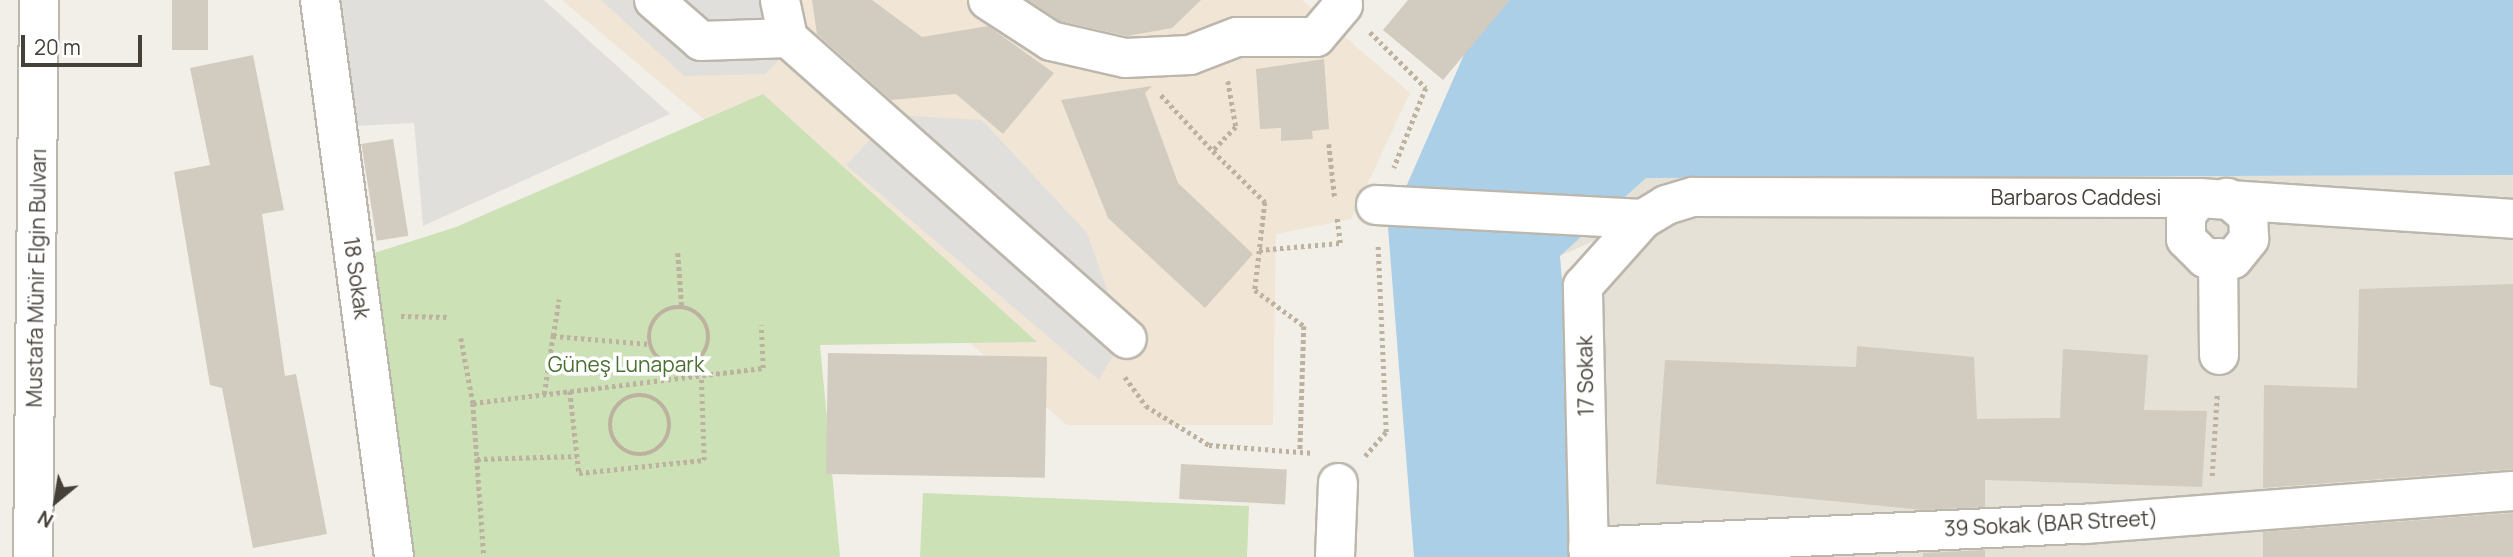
<!DOCTYPE html>
<meta charset="utf-8">
<style>
body{margin:0}
#map{position:relative;width:2513px;height:557px;overflow:hidden;background:#f2efe8;font-family:Manrope,sans-serif}
div>[style]{position:absolute}
.residential>*{inset:0;background:#e5e1d7}
.commercial>*{inset:0;background:#f1e6d6}
.green>*{inset:0;background:#cde1b6}
.parking>*{inset:0;background:#e1dfdc}
.water>*{inset:0;background:#accfe8}
.building>*{inset:0;background:#d2cbbf;transform-origin:0 0}
.path>*{height:4.5px;margin-top:-2.25px;transform-origin:0;background:repeating-linear-gradient(90deg,#bcb29f 0 3.5px,transparent 0 7px)}
.path>.ring{margin:-2.25px;padding:0;box-sizing:content-box;background:none;border:4.5px solid #bcb29f;border-radius:50%}
.roads{filter:drop-shadow(2px 0 #bcb7ac) drop-shadow(-2px 0 #bcb7ac) drop-shadow(0 2px #bcb7ac) drop-shadow(0 -2px #bcb7ac)}
.minor>*{height:38px;margin:-19px;padding:0 19px;transform-origin:19px;border-radius:19px;background:#fff}
span{translate:-50% -50%;white-space:nowrap;text-align:center;line-height:1.15;-webkit-text-stroke:7px #fff;paint-order:stroke}
.street-label{font-size:21px;color:#454038}
.park-label{font-size:21px;color:#497032}
.north{position:absolute;left:21px;top:466px;width:70px;height:70px;-webkit-text-stroke:5px #fff;paint-order:stroke;rotate:210deg;font-size:19px;font-weight:700;line-height:28px;text-align:center;color:#454038}
.north::after{content:'';display:block;margin:auto;width:24px;height:32px;background:#454038;clip-path:polygon(50% 0,100% 100%,50% 72%,0 100%)}
.scale{position:absolute;left:21px;top:35px;width:121px;height:32px;box-sizing:border-box;border:4px solid #454038;border-top:0;padding-left:9px;font-size:21px;line-height:24px;white-space:nowrap;color:#454038;-webkit-text-stroke:5px #fff;paint-order:stroke}
</style>
<div id="map">
<div class="residential">
<i style="clip-path:polygon(2513px 175px,2513px 557px,1589px 557px,1583px 286px,1641px 220px,1560px 256px,1646px 178px)"></i>
</div>
<div class="commercial">
<i style="clip-path:polygon(562px 0,1302px 0,1410px 93px,1351px 219px,1276px 234px,1273px 425px,1067px 425px)"></i>
</div>
<div class="green">
<i style="clip-path:polygon(763px 94px,1037px 342px,820px 345px,840px 557px,408px 557px,368px 255px,456px 227px)"></i>
<i style="clip-path:polygon(923px 493px,1249px 506px,1247px 557px,920px 557px)"></i>
</div>
<div class="parking">
<i style="clip-path:polygon(340px 0,544px 0,670px 114px,423px 226px,414px 123px,356px 126px)"></i>
<i style="clip-path:polygon(601px 0,797px 0,808px 27px,766px 74px,684px 76px)"></i>
<i style="clip-path:polygon(893px 115px,982px 120px,1087px 233px,1124px 337px,1099px 380px,846px 165px)"></i>
</div>
<div class="water">
<i style="clip-path:polygon(1488px 0,2513px 0,2513px 175px,1646px 178px,1560px 256px,1585px 557px,1414px 557px,1388px 228px)"></i>
</div>
<div class="building">
<i style="left:172px;top:0;width:36px;height:50px"></i>
<i style="clip-path:polygon(812px 0,872px 0,922px 37px,988px 26px,1054px 73px,1003px 134px,956px 94px,891px 100px,817px 34px)"></i>
<i style="clip-path:polygon(1028px 0,1201px 0,1172px 28px,1127px 36px,1060px 21px)"></i>
<i style="clip-path:polygon(1408px 0,1510px 0,1443px 80px,1383px 30px)"></i>
<i style="clip-path:polygon(253px 55px,284px 210px,262px 214px,285px 376px,296px 374px,327px 534px,253px 548px,222px 388px,210px 385px,174px 172px,210px 165px,190px 68px)"></i>
<i style="clip-path:polygon(1324px 59px,1329px 129px,1312px 131px,1313px 139px,1281px 141px,1281px 128px,1260px 129px,1256px 69px)"></i>
<i style="clip-path:polygon(1152px 86px,1145px 93px,1178px 183px,1253px 254px,1205px 308px,1108px 218px,1061px 100px)"></i>
<i style="left:393px;top:139px;width:98px;height:32px;rotate:81deg"></i>
<i style="clip-path:polygon(2513px 284px,2513px 469px,2263px 488px,2264px 385px,2357px 388px,2359px 289px)"></i>
<i style="clip-path:polygon(1857px 346px,1974px 357px,1977px 419px,2060px 418px,2063px 349px,2148px 355px,2144px 410px,2207px 411px,2202px 487px,1985px 480px,1985px 507px,1924px 510px,1656px 484px,1665px 360px,1856px 367px)"></i>
<i style="left:828px;top:353px;width:219px;height:121px;rotate:1deg"></i>
<i style="left:1181px;top:464px;width:106px;height:35px;rotate:3deg"></i>
<i style="clip-path:polygon(2513px 513px,2513px 557px,2263px 557px,2263px 532px)"></i>
<i style="clip-path:polygon(1985px 550px,1985px 557px,1923px 557px,1923px 553px)"></i>
</div>
<div class="path">
<i style="left:1370px;top:32px;width:79px;rotate:45deg"></i>
<i style="left:1426px;top:88px;width:86px;rotate:111.8deg"></i>
<i style="left:1228px;top:81px;width:47px;rotate:80.1deg"></i>
<i style="left:1236px;top:127px;width:33px;rotate:134deg"></i>
<i style="left:1213px;top:151px;width:73px;rotate:44.4deg"></i>
<i style="left:1265px;top:202px;width:89px;rotate:96.5deg"></i>
<i style="left:1255px;top:290px;width:61px;rotate:36.3deg"></i>
<i style="left:1304px;top:326px;width:126px;rotate:91.8deg"></i>
<i style="left:1161px;top:95px;width:76px;rotate:47.1deg"></i>
<i style="left:1329px;top:144px;width:55px;rotate:83.8deg"></i>
<i style="left:1259px;top:250px;width:81px;rotate:-4.9deg"></i>
<i style="left:1340px;top:243px;width:25px;rotate:-97deg"></i>
<i style="left:678px;top:253px;width:54px;rotate:85.8deg"></i>
<i class="ring" style="left:649px;top:307px;width:55.5px;height:55.5px"></i>
<i style="left:401px;top:316px;width:48px;rotate:1.2deg"></i>
<i style="left:553px;top:336px;width:37px;rotate:-81deg"></i>
<i style="left:461px;top:338px;width:66px;rotate:79.5deg"></i>
<i style="left:473px;top:403px;width:292px;rotate:-6.9deg"></i>
<i style="left:763px;top:368px;width:43px;rotate:-92.7deg"></i>
<i style="left:1125px;top:377px;width:36px;rotate:54deg"></i>
<i style="left:1146px;top:406px;width:74px;rotate:31.8deg"></i>
<i style="left:1209px;top:445px;width:105px;rotate:4.4deg"></i>
<i style="left:570px;top:391px;width:82px;rotate:83.7deg"></i>
<i style="left:579px;top:473px;width:126px;rotate:-5.9deg"></i>
<i style="left:704px;top:460px;width:85px;rotate:-92deg"></i>
<i style="left:544px;top:394px;width:59px;rotate:-81.2deg"></i>
<i style="left:553px;top:336px;width:97px;rotate:4.7deg"></i>
<i class="ring" style="left:610px;top:395px;width:55.5px;height:55.5px"></i>
<i style="left:473px;top:403px;width:154px;rotate:85.9deg"></i>
<i style="left:1365px;top:456px;width:32px;rotate:-49deg"></i>
<i style="left:1386px;top:432px;width:186px;rotate:-92.5deg"></i>
<i style="left:477px;top:459px;width:100px;rotate:-1.7deg"></i>
<i style="left:2212px;top:476px;width:82px;rotate:-86.5deg"></i>
</div>
<div class="roads">
<div class="minor">
<i style="left:320px;top:0;width:562px;rotate:82.43deg"></i>
<i style="left:654px;top:0;width:62px;rotate:41.1deg"></i>
<i style="left:701px;top:41px;width:87px;rotate:-2deg"></i>
<i style="left:788px;top:38px;width:39px;rotate:-102deg"></i>
<i style="left:988px;top:0;width:75px;rotate:33.1deg"></i>
<i style="left:1051px;top:41px;width:76px;rotate:12.9deg"></i>
<i style="left:1125px;top:58px;width:65px;rotate:-2.6deg"></i>
<i style="left:1190px;top:55px;width:50px;rotate:-21deg"></i>
<i style="left:1237px;top:37px;width:79px"></i>
<i style="left:1316px;top:37px;width:42px;rotate:-49.8deg"></i>
<i style="left:788px;top:38px;width:453px;rotate:41.6deg"></i>
<i style="left:2199px;top:198px;width:21px;rotate:127deg"></i>
<i style="left:2186px;top:215px;width:24px;rotate:90deg"></i>
<i style="left:2186px;top:239px;width:27px;rotate:45deg"></i>
<i style="left:2205px;top:258px;width:28px;rotate:2deg"></i>
<i style="left:2233px;top:259px;width:26px;rotate:-51deg"></i>
<i style="left:2249px;top:239px;width:23px;rotate:-92deg"></i>
<i style="left:2248px;top:216px;width:28px;rotate:-139deg"></i>
<i style="left:1376px;top:205px;width:267px;rotate:3deg"></i>
<i style="left:2218px;top:258px;width:97px;rotate:89.4deg"></i>
<i style="left:1588px;top:547px;width:497px;rotate:-2.7deg"></i>
<i style="left:2084px;top:524px;width:430px;rotate:-4.4deg"></i>
<i style="left:33px;top:557px;width:557px;rotate:-89.38deg"></i>
<i style="left:1335px;top:557px;width:74px;rotate:-87.7deg"></i>
<i style="left:1589px;top:557px;width:271px;rotate:-91.3deg"></i>
<i style="left:1583px;top:286px;width:90px;rotate:-48.2deg"></i>
<i style="left:1643px;top:219px;width:27px;rotate:-31deg"></i>
<i style="left:1666px;top:205px;width:28px;rotate:-17deg"></i>
<i style="left:1693px;top:197px;width:506px;rotate:0.11deg"></i>
<i style="left:2199px;top:198px;width:315px;rotate:3.8deg"></i>
</div>
</div>
<div class="street-label">
<span style="left:2076px;top:197px">Barbaros Caddesi</span>
<span style="left:36px;top:278px;rotate:-89deg">Mustafa Münir Elgin Bulvarı</span>
<span style="left:357px;top:278px;rotate:82deg">18 Sokak</span>
<span style="left:1585px;top:376px;rotate:-91deg">17 Sokak</span>
<span style="left:2051px;top:523px;rotate:-3deg">39 Sokak (BAR Street)</span>
</div>
<div class="park-label">
<span style="left:626px;top:364px">Güneş Lunapark</span>
</div>
<div class="north">N</div>
<div class="scale">20 m</div>
</div>
